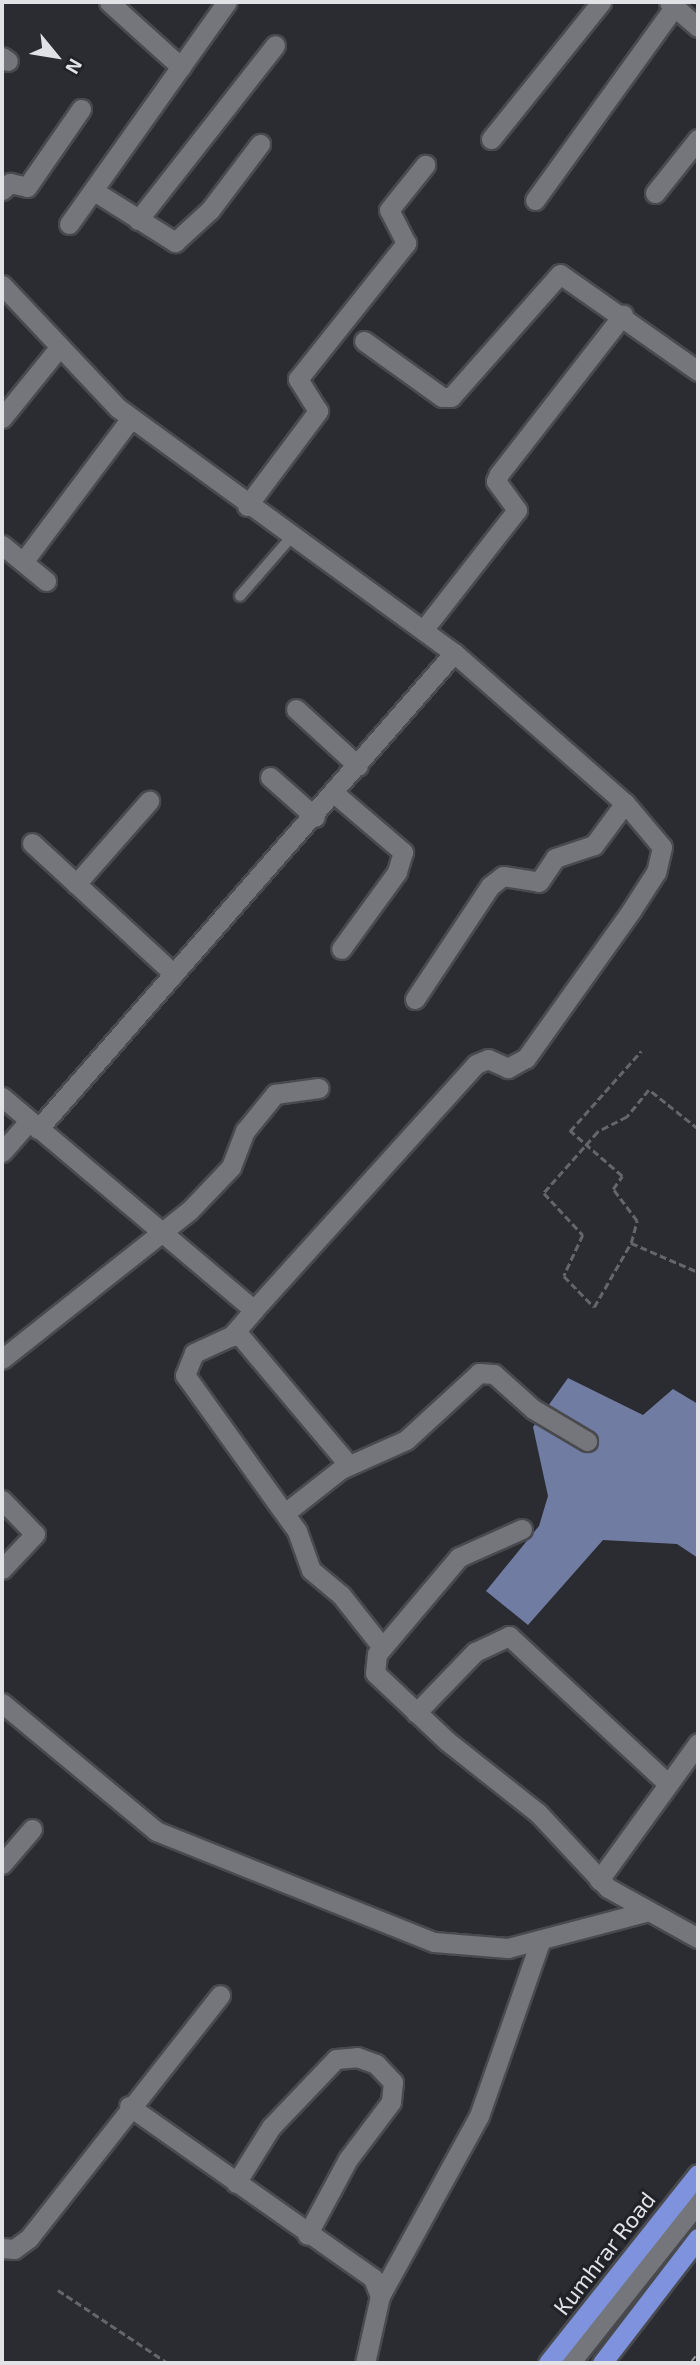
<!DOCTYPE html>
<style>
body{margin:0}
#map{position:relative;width:700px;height:2365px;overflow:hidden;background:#2b2c31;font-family:"Exo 2",sans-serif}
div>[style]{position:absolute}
.water>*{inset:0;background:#717ca3}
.path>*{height:2.5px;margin-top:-1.25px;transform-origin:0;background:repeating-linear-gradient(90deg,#65666a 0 7px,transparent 0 10.5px)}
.roads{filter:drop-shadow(2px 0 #494a4e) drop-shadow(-2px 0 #494a4e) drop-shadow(0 2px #494a4e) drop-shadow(0 -2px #494a4e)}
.service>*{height:10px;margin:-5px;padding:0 5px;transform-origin:5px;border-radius:5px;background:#74767b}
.minor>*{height:19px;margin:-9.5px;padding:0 9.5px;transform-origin:9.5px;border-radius:9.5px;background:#74767b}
.secondary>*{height:19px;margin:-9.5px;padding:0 9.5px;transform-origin:9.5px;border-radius:9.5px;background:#74767b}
.trunk>*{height:19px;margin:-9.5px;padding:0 9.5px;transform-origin:9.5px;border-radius:9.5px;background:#7f92de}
.rail>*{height:8px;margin-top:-4px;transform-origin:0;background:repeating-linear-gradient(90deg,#212227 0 16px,#95969a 0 32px);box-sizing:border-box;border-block:2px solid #95969a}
span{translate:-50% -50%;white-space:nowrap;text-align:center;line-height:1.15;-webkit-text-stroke:6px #212227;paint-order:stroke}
.street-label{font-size:23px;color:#e1e2e5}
.frame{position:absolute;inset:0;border:4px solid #e1e2e5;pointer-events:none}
.north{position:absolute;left:21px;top:21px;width:70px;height:70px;-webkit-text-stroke:5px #212227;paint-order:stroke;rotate:120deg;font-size:19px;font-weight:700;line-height:28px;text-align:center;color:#e1e2e5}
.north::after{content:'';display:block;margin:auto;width:24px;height:32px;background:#e1e2e5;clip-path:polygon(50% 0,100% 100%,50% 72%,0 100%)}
</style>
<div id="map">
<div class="water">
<i style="clip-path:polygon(568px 1378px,643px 1415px,673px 1389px,698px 1404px,698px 1558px,677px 1544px,603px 1540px,528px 1625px,486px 1591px,539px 1526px,548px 1496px,533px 1427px)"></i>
</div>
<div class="path">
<i style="left:698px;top:1129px;width:63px;rotate:-141.5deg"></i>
<i style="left:649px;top:1090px;width:35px;rotate:129deg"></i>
<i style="left:627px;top:1117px;width:33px;rotate:153deg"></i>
<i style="left:598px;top:1132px;width:81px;rotate:131.5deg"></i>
<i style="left:544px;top:1193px;width:57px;rotate:47.1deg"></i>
<i style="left:583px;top:1235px;width:45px;rotate:114.9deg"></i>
<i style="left:564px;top:1276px;width:43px;rotate:45.9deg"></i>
<i style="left:594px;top:1307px;width:74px;rotate:-60deg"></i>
<i style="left:631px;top:1243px;width:73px;rotate:23.4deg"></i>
<i style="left:631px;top:1243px;width:23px;rotate:-75deg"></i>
<i style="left:637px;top:1221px;width:40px;rotate:-127deg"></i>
<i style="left:613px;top:1189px;width:16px;rotate:-55deg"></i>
<i style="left:622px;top:1176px;width:69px;rotate:-139.1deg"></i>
<i style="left:570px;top:1131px;width:107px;rotate:-48.4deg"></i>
<i style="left:58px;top:2290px;width:132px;rotate:33.6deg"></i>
</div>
<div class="roads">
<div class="service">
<i style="left:240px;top:596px;width:81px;rotate:-49deg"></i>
</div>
<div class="minor">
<i style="left:109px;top:2px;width:97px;rotate:42.1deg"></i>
<i style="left:669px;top:2px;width:38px;rotate:41deg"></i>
<i style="left:2px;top:57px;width:7px;rotate:34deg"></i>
<i style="left:491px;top:139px;width:176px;rotate:-51.2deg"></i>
<i style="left:2px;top:190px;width:11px;rotate:-41deg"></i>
<i style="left:10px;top:183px;width:17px;rotate:13deg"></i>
<i style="left:27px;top:187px;width:95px;rotate:-55.3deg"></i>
<i style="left:94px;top:191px;width:96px;rotate:32.2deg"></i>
<i style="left:175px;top:242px;width:47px;rotate:-42.4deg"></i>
<i style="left:210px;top:210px;width:83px;rotate:-52.9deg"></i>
<i style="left:655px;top:193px;width:69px;rotate:-51.5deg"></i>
<i style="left:535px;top:200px;width:238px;rotate:-54.2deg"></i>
<i style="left:138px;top:220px;width:222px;rotate:-51.9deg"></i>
<i style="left:69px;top:224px;width:272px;rotate:-54.6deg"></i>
<i style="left:2px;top:285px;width:169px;rotate:46.7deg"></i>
<i style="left:118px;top:408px;width:416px;rotate:36.1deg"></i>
<i style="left:454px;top:653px;width:227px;rotate:41.3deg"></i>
<i style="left:625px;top:803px;width:57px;rotate:49.9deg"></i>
<i style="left:662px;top:847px;width:26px;rotate:103deg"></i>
<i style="left:656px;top:872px;width:46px;rotate:122.7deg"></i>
<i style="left:631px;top:911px;width:181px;rotate:125.5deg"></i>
<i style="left:526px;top:1058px;width:21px;rotate:151deg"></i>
<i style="left:508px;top:1068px;width:22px;rotate:-156deg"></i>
<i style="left:488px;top:1059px;width:13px;rotate:157deg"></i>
<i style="left:476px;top:1064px;width:331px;rotate:132.1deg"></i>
<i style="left:364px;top:341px;width:96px;rotate:35.7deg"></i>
<i style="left:442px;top:397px;width:9px"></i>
<i style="left:451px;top:397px;width:164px;rotate:-48.5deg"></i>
<i style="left:560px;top:274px;width:169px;rotate:35.1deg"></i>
<i style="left:2px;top:418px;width:87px;rotate:-51deg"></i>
<i style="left:247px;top:506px;width:119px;rotate:-53.2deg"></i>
<i style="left:318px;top:411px;width:38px;rotate:-122deg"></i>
<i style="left:298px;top:379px;width:174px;rotate:-51.5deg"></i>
<i style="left:406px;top:243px;width:37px;rotate:-117deg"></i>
<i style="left:389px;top:210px;width:58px;rotate:-51.3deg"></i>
<i style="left:2px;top:545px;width:57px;rotate:39.3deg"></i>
<i style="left:23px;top:562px;width:180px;rotate:-53.1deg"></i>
<i style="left:424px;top:629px;width:151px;rotate:-52deg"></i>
<i style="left:517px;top:510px;width:36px;rotate:-126deg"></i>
<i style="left:496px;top:481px;width:8px;rotate:-67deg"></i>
<i style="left:499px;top:474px;width:202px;rotate:-52.1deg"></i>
<i style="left:296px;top:709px;width:84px;rotate:42.6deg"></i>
<i style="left:270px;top:777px;width:60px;rotate:41.6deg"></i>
<i style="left:334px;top:793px;width:91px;rotate:40.5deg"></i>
<i style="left:403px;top:852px;width:21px;rotate:107deg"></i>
<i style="left:397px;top:872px;width:95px;rotate:126deg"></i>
<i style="left:32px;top:843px;width:193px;rotate:42.7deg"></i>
<i style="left:76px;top:884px;width:111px;rotate:-48.7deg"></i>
<i style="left:415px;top:999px;width:136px;rotate:-56.4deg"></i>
<i style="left:490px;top:886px;width:16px;rotate:-38deg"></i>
<i style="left:503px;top:876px;width:36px;rotate:9deg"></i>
<i style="left:539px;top:882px;width:29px;rotate:-56deg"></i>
<i style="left:555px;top:858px;width:41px;rotate:-18.4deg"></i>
<i style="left:594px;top:845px;width:52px;rotate:-53.6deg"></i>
<i style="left:2px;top:1097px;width:330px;rotate:40.2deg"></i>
<i style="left:254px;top:1310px;width:35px;rotate:131deg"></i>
<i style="left:231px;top:1336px;width:41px;rotate:155.3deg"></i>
<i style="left:194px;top:1353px;width:24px;rotate:112deg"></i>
<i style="left:185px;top:1375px;width:192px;rotate:54.3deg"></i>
<i style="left:297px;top:1531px;width:41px;rotate:70.3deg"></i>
<i style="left:311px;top:1570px;width:39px;rotate:40deg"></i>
<i style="left:341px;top:1595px;width:66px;rotate:51.7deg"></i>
<i style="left:38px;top:1129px;width:632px;rotate:-48.85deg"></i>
<i style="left:2px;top:1152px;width:41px;rotate:-48.9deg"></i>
<i style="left:236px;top:1331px;width:175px;rotate:49.9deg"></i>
<i style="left:2px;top:1359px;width:238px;rotate:-38.4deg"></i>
<i style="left:189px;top:1211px;width:61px;rotate:-46.3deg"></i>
<i style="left:231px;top:1167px;width:39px;rotate:-69deg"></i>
<i style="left:245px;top:1131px;width:48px;rotate:-51deg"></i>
<i style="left:275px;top:1094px;width:44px;rotate:-7.8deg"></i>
<i style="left:2px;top:1500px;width:47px;rotate:45.9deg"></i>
<i style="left:35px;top:1534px;width:48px;rotate:133.3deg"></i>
<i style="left:285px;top:1513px;width:71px;rotate:-38.2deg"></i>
<i style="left:341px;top:1469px;width:71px;rotate:-24deg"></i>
<i style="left:406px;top:1440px;width:99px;rotate:-42.5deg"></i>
<i style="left:479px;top:1373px;width:15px;rotate:4deg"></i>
<i style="left:494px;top:1374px;width:52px;rotate:41.9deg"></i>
<i style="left:533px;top:1409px;width:63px;rotate:30.7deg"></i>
<i style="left:522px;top:1529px;width:69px;rotate:156deg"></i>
<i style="left:459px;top:1557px;width:127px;rotate:130.2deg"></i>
<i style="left:377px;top:1654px;width:19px;rotate:96deg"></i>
<i style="left:375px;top:1673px;width:99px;rotate:43.4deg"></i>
<i style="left:447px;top:1741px;width:116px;rotate:38.4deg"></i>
<i style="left:538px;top:1813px;width:103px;rotate:47deg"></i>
<i style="left:608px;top:1888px;width:103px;rotate:29.1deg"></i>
<i style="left:2px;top:1703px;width:200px;rotate:39.7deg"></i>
<i style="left:156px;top:1831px;width:299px;rotate:21.8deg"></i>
<i style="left:434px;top:1942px;width:74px;rotate:4.6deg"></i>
<i style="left:508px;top:1948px;width:142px;rotate:-14.7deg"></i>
<i style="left:416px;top:1713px;width:85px;rotate:-46deg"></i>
<i style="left:475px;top:1652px;width:38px;rotate:-25deg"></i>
<i style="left:509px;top:1636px;width:216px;rotate:42.9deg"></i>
<i style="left:2px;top:1864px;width:46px;rotate:-49.4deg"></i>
<i style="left:599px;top:1880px;width:169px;rotate:-54.1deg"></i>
<i style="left:129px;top:2106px;width:299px;rotate:35.2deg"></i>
<i style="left:373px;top:2278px;width:19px;rotate:69deg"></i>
<i style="left:380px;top:2296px;width:69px;rotate:102.6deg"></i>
<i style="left:236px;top:2183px;width:66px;rotate:-58deg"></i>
<i style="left:271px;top:2127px;width:94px;rotate:-46.3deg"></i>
<i style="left:336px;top:2059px;width:21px;rotate:-5deg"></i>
<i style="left:357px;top:2057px;width:20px;rotate:20deg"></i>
<i style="left:376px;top:2064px;width:25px;rotate:47deg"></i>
<i style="left:393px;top:2082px;width:20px;rotate:96deg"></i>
<i style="left:391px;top:2102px;width:71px;rotate:127deg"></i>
<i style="left:348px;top:2159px;width:86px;rotate:118.3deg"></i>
<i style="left:2px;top:2248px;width:12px;rotate:5deg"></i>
<i style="left:14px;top:2249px;width:19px;rotate:-36deg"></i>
<i style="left:29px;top:2238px;width:309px;rotate:-51.8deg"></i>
<i style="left:380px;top:2296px;width:205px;rotate:-61.2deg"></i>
<i style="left:479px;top:2116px;width:184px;rotate:-70.7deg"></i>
</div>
<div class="secondary">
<i style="left:570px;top:2363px;width:206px;rotate:-51.5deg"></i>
</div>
<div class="trunk">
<i style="left:548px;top:2363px;width:241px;rotate:-51.6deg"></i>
<i style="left:602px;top:2363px;width:158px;rotate:-52.5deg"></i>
</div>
</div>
<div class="rail">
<i style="left:694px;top:2363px;width:6px;rotate:-51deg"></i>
</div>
<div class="street-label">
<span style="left:604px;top:2253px;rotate:-52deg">Kumhrar Road</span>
</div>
<div class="frame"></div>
<div class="north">N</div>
</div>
